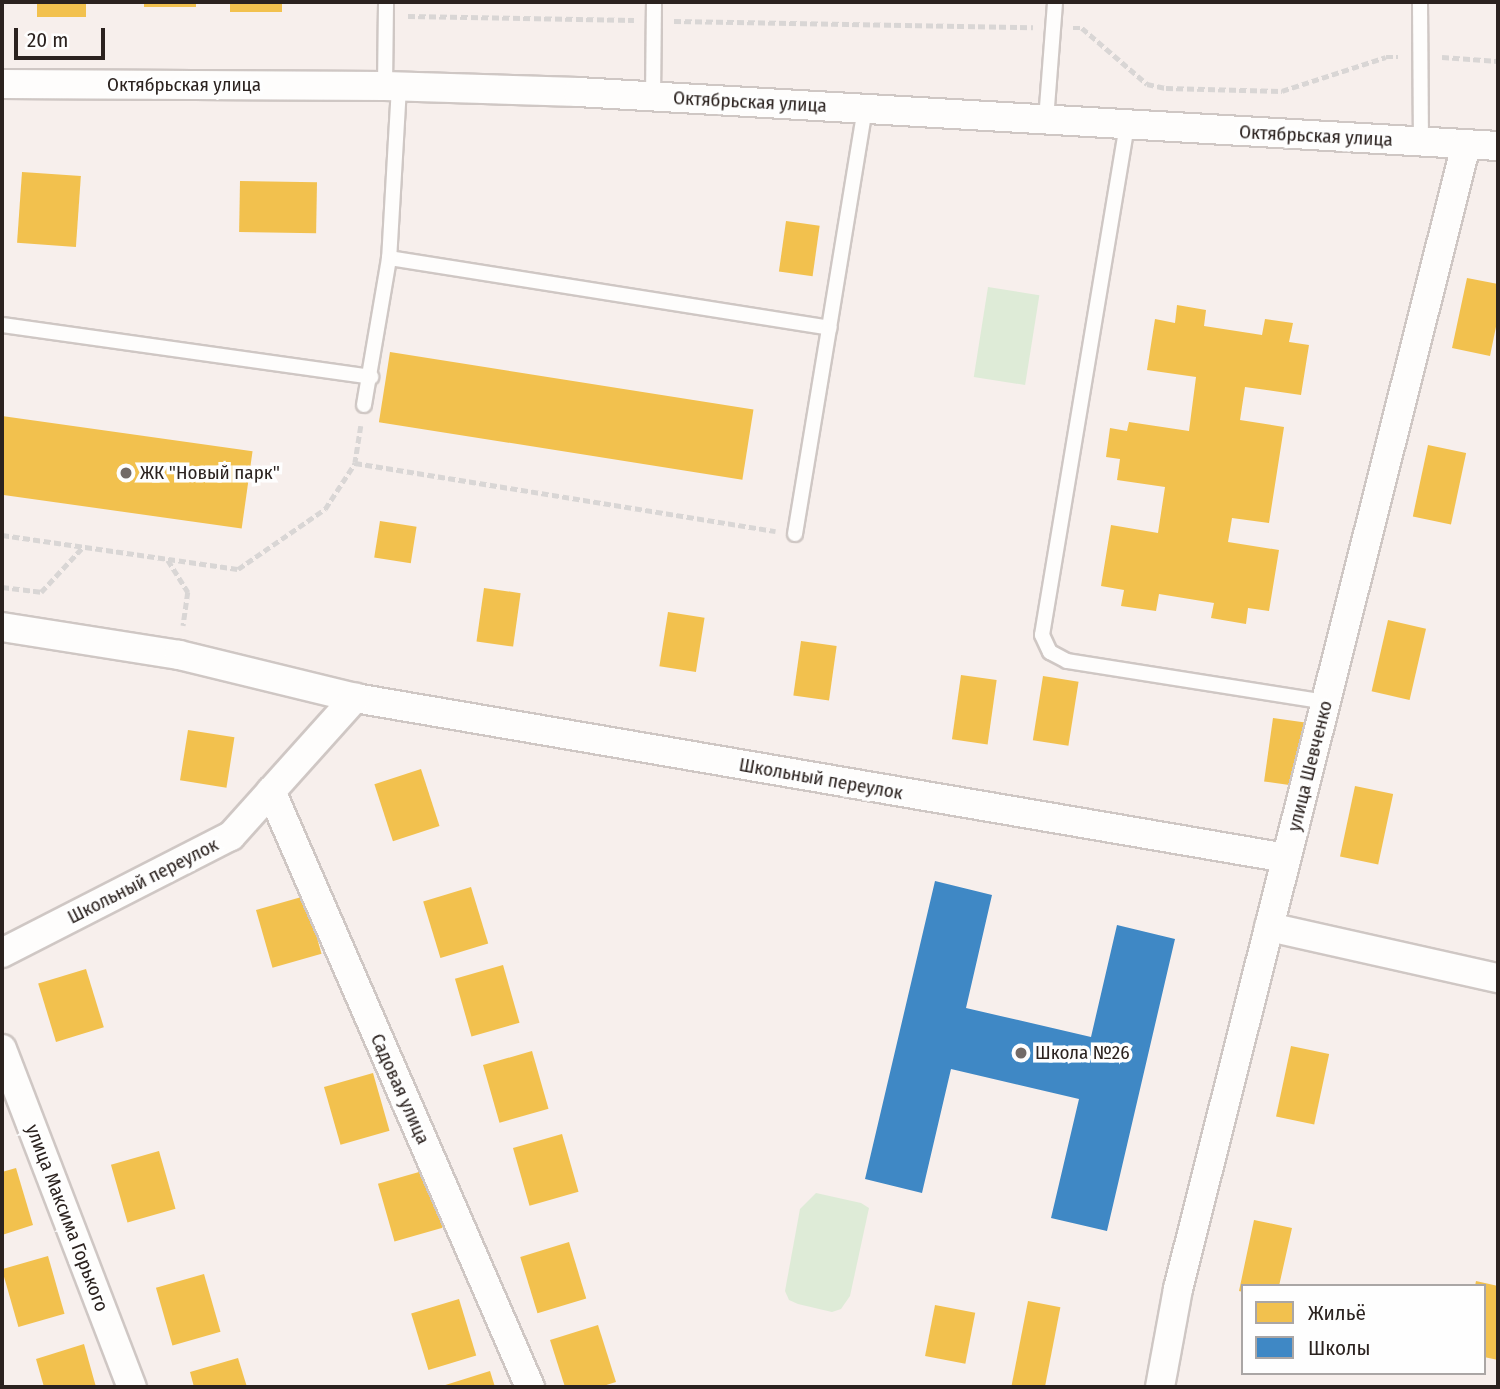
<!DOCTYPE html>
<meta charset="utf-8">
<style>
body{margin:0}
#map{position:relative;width:1500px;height:1389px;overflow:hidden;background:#f7efec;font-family:"Fira Sans Condensed",sans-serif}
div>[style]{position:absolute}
.green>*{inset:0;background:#deebd7;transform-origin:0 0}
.homes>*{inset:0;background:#f2c14e;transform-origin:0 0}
.schools>*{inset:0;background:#3f88c5}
.path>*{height:4.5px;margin-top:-2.25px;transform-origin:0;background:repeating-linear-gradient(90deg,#d9d6d5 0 7px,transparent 0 10.5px)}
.roads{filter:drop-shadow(2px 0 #cfc7c4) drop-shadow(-2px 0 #cfc7c4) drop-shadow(0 2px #cfc7c4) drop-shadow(0 -2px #cfc7c4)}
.service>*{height:14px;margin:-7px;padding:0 7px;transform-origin:7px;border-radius:7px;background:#fefdfc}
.minor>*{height:28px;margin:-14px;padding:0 14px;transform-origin:14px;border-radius:14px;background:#fefdfc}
.dots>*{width:19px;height:19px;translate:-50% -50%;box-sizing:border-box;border:4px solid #fefefe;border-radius:50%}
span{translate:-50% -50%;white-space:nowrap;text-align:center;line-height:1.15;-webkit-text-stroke:7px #fefefe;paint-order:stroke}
.street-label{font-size:19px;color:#2b221f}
.poi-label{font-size:19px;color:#2b221f}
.left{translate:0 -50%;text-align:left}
.frame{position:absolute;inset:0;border:4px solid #2b221f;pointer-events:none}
.legend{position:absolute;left:1241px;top:1284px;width:245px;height:91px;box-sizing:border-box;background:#fefefe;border:2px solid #aaa6a5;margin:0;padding:9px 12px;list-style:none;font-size:21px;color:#2b221f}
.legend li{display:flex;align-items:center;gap:14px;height:35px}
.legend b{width:35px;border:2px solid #aaa6a5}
.scale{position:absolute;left:14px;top:28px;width:91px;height:32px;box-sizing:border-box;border:4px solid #2b221f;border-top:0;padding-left:9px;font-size:21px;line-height:24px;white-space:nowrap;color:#2b221f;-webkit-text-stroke:5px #fefefe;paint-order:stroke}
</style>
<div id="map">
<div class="green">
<i style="left:988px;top:287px;width:52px;height:91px;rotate:9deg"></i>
<i style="clip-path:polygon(816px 1193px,861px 1203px,869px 1208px,850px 1296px,841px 1309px,832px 1312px,798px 1304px,789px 1300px,785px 1291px,800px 1209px)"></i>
</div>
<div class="homes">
<i style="left:37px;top:2px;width:49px;height:15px"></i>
<i style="left:144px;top:2px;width:52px;height:5px"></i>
<i style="left:230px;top:2px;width:52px;height:10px"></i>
<i style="left:22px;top:172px;width:59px;height:71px;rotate:4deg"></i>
<i style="left:240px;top:181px;width:77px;height:51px;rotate:1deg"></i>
<i style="left:786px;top:221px;width:34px;height:51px;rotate:8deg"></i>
<i style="clip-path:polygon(1467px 278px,1498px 284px,1498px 317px,1490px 356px,1452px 348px)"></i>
<i style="clip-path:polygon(1177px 305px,1206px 310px,1204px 326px,1262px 335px,1265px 319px,1293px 323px,1289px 342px,1309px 345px,1301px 395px,1245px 387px,1240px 420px,1284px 427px,1269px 523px,1232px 518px,1228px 542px,1279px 550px,1269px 611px,1248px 608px,1246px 624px,1211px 618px,1214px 603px,1159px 594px,1156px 611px,1121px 606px,1124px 590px,1101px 586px,1111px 525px,1158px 533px,1165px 487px,1117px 480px,1120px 459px,1106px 457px,1110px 428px,1127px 431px,1129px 422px,1189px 431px,1196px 377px,1147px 370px,1155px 319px,1175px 323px)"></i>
<i style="left:390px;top:352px;width:368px;height:71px;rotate:9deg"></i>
<i style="left:2px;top:416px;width:253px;height:78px;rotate:8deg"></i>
<i style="left:1428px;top:445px;width:39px;height:73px;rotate:12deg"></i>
<i style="left:380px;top:521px;width:37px;height:37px;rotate:9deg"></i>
<i style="left:484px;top:588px;width:37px;height:54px;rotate:8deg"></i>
<i style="left:668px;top:612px;width:37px;height:55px;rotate:9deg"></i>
<i style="left:1388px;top:620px;width:39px;height:73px;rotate:13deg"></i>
<i style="left:801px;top:641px;width:36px;height:55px;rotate:8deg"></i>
<i style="left:961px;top:675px;width:36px;height:65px;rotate:8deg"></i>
<i style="left:1043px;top:676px;width:36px;height:65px;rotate:9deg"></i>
<i style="left:1273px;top:718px;width:36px;height:64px;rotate:8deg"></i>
<i style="left:188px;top:730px;width:47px;height:51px;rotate:9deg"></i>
<i style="left:421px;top:769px;width:60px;height:49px;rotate:72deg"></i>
<i style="left:1355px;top:786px;width:39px;height:72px;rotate:12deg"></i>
<i style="left:471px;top:887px;width:59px;height:50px;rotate:73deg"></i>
<i style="left:305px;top:896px;width:60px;height:51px;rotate:74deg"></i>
<i style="left:503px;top:965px;width:60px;height:50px;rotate:74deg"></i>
<i style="left:86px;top:969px;width:61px;height:50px;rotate:73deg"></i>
<i style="left:1291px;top:1046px;width:39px;height:72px;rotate:12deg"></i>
<i style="left:532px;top:1051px;width:60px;height:51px;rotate:74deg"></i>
<i style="left:373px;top:1073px;width:60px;height:51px;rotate:74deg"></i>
<i style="left:562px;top:1134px;width:60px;height:51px;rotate:74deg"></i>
<i style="left:159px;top:1151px;width:60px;height:50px;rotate:74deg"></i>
<i style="clip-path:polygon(16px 1168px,33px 1225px,2px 1235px,2px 1172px)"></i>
<i style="left:426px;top:1170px;width:60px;height:50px;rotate:74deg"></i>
<i style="clip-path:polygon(1254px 1220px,1292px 1228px,1279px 1286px,1243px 1286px,1243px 1292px,1239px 1291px)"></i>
<i style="left:569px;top:1242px;width:59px;height:51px;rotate:73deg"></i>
<i style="left:48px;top:1256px;width:60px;height:48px;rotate:74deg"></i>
<i style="left:204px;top:1274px;width:60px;height:50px;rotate:74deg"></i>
<i style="clip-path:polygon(1476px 1281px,1498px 1286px,1498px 1360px,1484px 1357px,1484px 1286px,1475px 1286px)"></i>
<i style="left:459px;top:1299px;width:59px;height:50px;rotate:73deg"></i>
<i style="left:1028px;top:1301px;width:33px;height:86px;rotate:11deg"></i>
<i style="left:935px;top:1305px;width:41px;height:52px;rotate:11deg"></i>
<i style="clip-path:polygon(598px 1325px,616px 1382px,600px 1387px,565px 1387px,550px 1340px)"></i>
<i style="clip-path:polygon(84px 1344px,96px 1387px,44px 1387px,36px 1359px)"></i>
<i style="clip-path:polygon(238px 1358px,247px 1387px,194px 1387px,190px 1372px)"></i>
<i style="clip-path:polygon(490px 1371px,495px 1387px,439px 1387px)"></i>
</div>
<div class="schools">
<i style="clip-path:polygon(935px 881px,992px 895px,966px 1008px,1091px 1037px,1117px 925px,1175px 939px,1107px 1231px,1051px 1218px,1079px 1099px,951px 1069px,922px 1193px,865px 1179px)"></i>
</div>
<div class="path">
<i style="left:408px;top:16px;width:226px;rotate:1deg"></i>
<i style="left:674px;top:21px;width:359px;rotate:1deg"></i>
<i style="left:1073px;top:28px;width:9px"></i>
<i style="left:1082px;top:28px;width:86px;rotate:40.7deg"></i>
<i style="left:1147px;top:84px;width:19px;rotate:12deg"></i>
<i style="left:1166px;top:88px;width:116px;rotate:1.5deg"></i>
<i style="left:1282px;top:91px;width:109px;rotate:-18.1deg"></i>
<i style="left:1386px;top:57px;width:12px"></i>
<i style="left:1442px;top:57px;width:56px;rotate:4.1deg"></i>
<i style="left:361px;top:426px;width:37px;rotate:99deg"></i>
<i style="left:355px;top:463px;width:426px;rotate:9.2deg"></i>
<i style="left:2px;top:535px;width:238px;rotate:8.2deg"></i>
<i style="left:238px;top:569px;width:106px;rotate:-34.6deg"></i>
<i style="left:325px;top:509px;width:55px;rotate:-56.9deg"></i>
<i style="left:168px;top:560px;width:38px;rotate:58deg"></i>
<i style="left:188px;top:592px;width:34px;rotate:98deg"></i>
<i style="left:2px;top:587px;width:39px;rotate:7deg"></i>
<i style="left:41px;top:592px;width:62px;rotate:-47deg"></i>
</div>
<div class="roads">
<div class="service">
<i style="left:1420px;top:2px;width:141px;rotate:89.6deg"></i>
<i style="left:385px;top:86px;width:84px;rotate:-89.3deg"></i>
<i style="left:399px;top:87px;width:171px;rotate:93.3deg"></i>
<i style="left:389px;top:258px;width:446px;rotate:9deg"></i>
<i style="left:829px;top:328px;width:222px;rotate:-80.7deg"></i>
<i style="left:653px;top:97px;width:95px;rotate:-89.4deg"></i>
<i style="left:1046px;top:120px;width:118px;rotate:-85.6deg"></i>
<i style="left:1127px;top:125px;width:517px;rotate:99.46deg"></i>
<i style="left:1042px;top:635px;width:19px;rotate:65deg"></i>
<i style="left:1050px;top:652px;width:19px;rotate:28deg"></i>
<i style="left:1067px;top:661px;width:261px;rotate:9deg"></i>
<i style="left:2px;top:325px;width:373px;rotate:8deg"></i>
<i style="left:364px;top:405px;width:149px;rotate:-80.3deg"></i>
<i style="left:795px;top:534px;width:209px;rotate:-80.6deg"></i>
</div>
<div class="minor">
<i style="left:2px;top:84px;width:383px;rotate:0.3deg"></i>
<i style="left:385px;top:86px;width:193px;rotate:1.8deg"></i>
<i style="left:578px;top:92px;width:922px;rotate:3.36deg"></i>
<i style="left:2px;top:627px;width:179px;rotate:9deg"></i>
<i style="left:179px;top:655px;width:181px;rotate:13.7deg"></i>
<i style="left:355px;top:698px;width:945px;rotate:9.75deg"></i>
<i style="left:271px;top:791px;width:650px;rotate:66.51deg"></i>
<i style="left:1269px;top:927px;width:235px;rotate:12.6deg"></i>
<i style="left:2px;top:953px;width:257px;rotate:-27.1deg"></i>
<i style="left:231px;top:836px;width:186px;rotate:-48.1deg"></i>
<i style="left:2px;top:1049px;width:362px;rotate:69deg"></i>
<i style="left:1160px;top:1387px;width:100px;rotate:-79.6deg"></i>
<i style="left:1178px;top:1289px;width:1180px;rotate:-75.87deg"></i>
</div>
</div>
<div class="dots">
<i style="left:126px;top:473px;background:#726a67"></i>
<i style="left:1021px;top:1053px;background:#726a67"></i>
</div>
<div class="street-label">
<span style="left:184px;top:85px">Октябрьская улица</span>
<span style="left:750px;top:102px;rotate:3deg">Октябрьская улица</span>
<span style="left:1316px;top:136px;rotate:3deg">Октябрьская улица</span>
<span style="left:1310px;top:766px;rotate:-76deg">улица Шевченко</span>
<span style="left:821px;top:779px;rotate:10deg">Школьный переулок</span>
<span style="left:143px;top:881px;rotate:-27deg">Школьный переулок</span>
<span style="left:400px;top:1089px;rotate:66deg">Садовая улица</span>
<span style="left:67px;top:1218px;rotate:69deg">улица Максима Горького</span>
</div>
<div class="poi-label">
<span class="left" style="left:140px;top:473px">ЖК "Новый парк"</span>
<span class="left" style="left:1035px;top:1053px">Школа №26</span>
</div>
<div class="frame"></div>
<ul class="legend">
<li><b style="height:19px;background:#f2c14e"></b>Жильё</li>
<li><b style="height:19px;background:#3f88c5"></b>Школы</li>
</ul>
<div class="scale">20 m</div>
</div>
